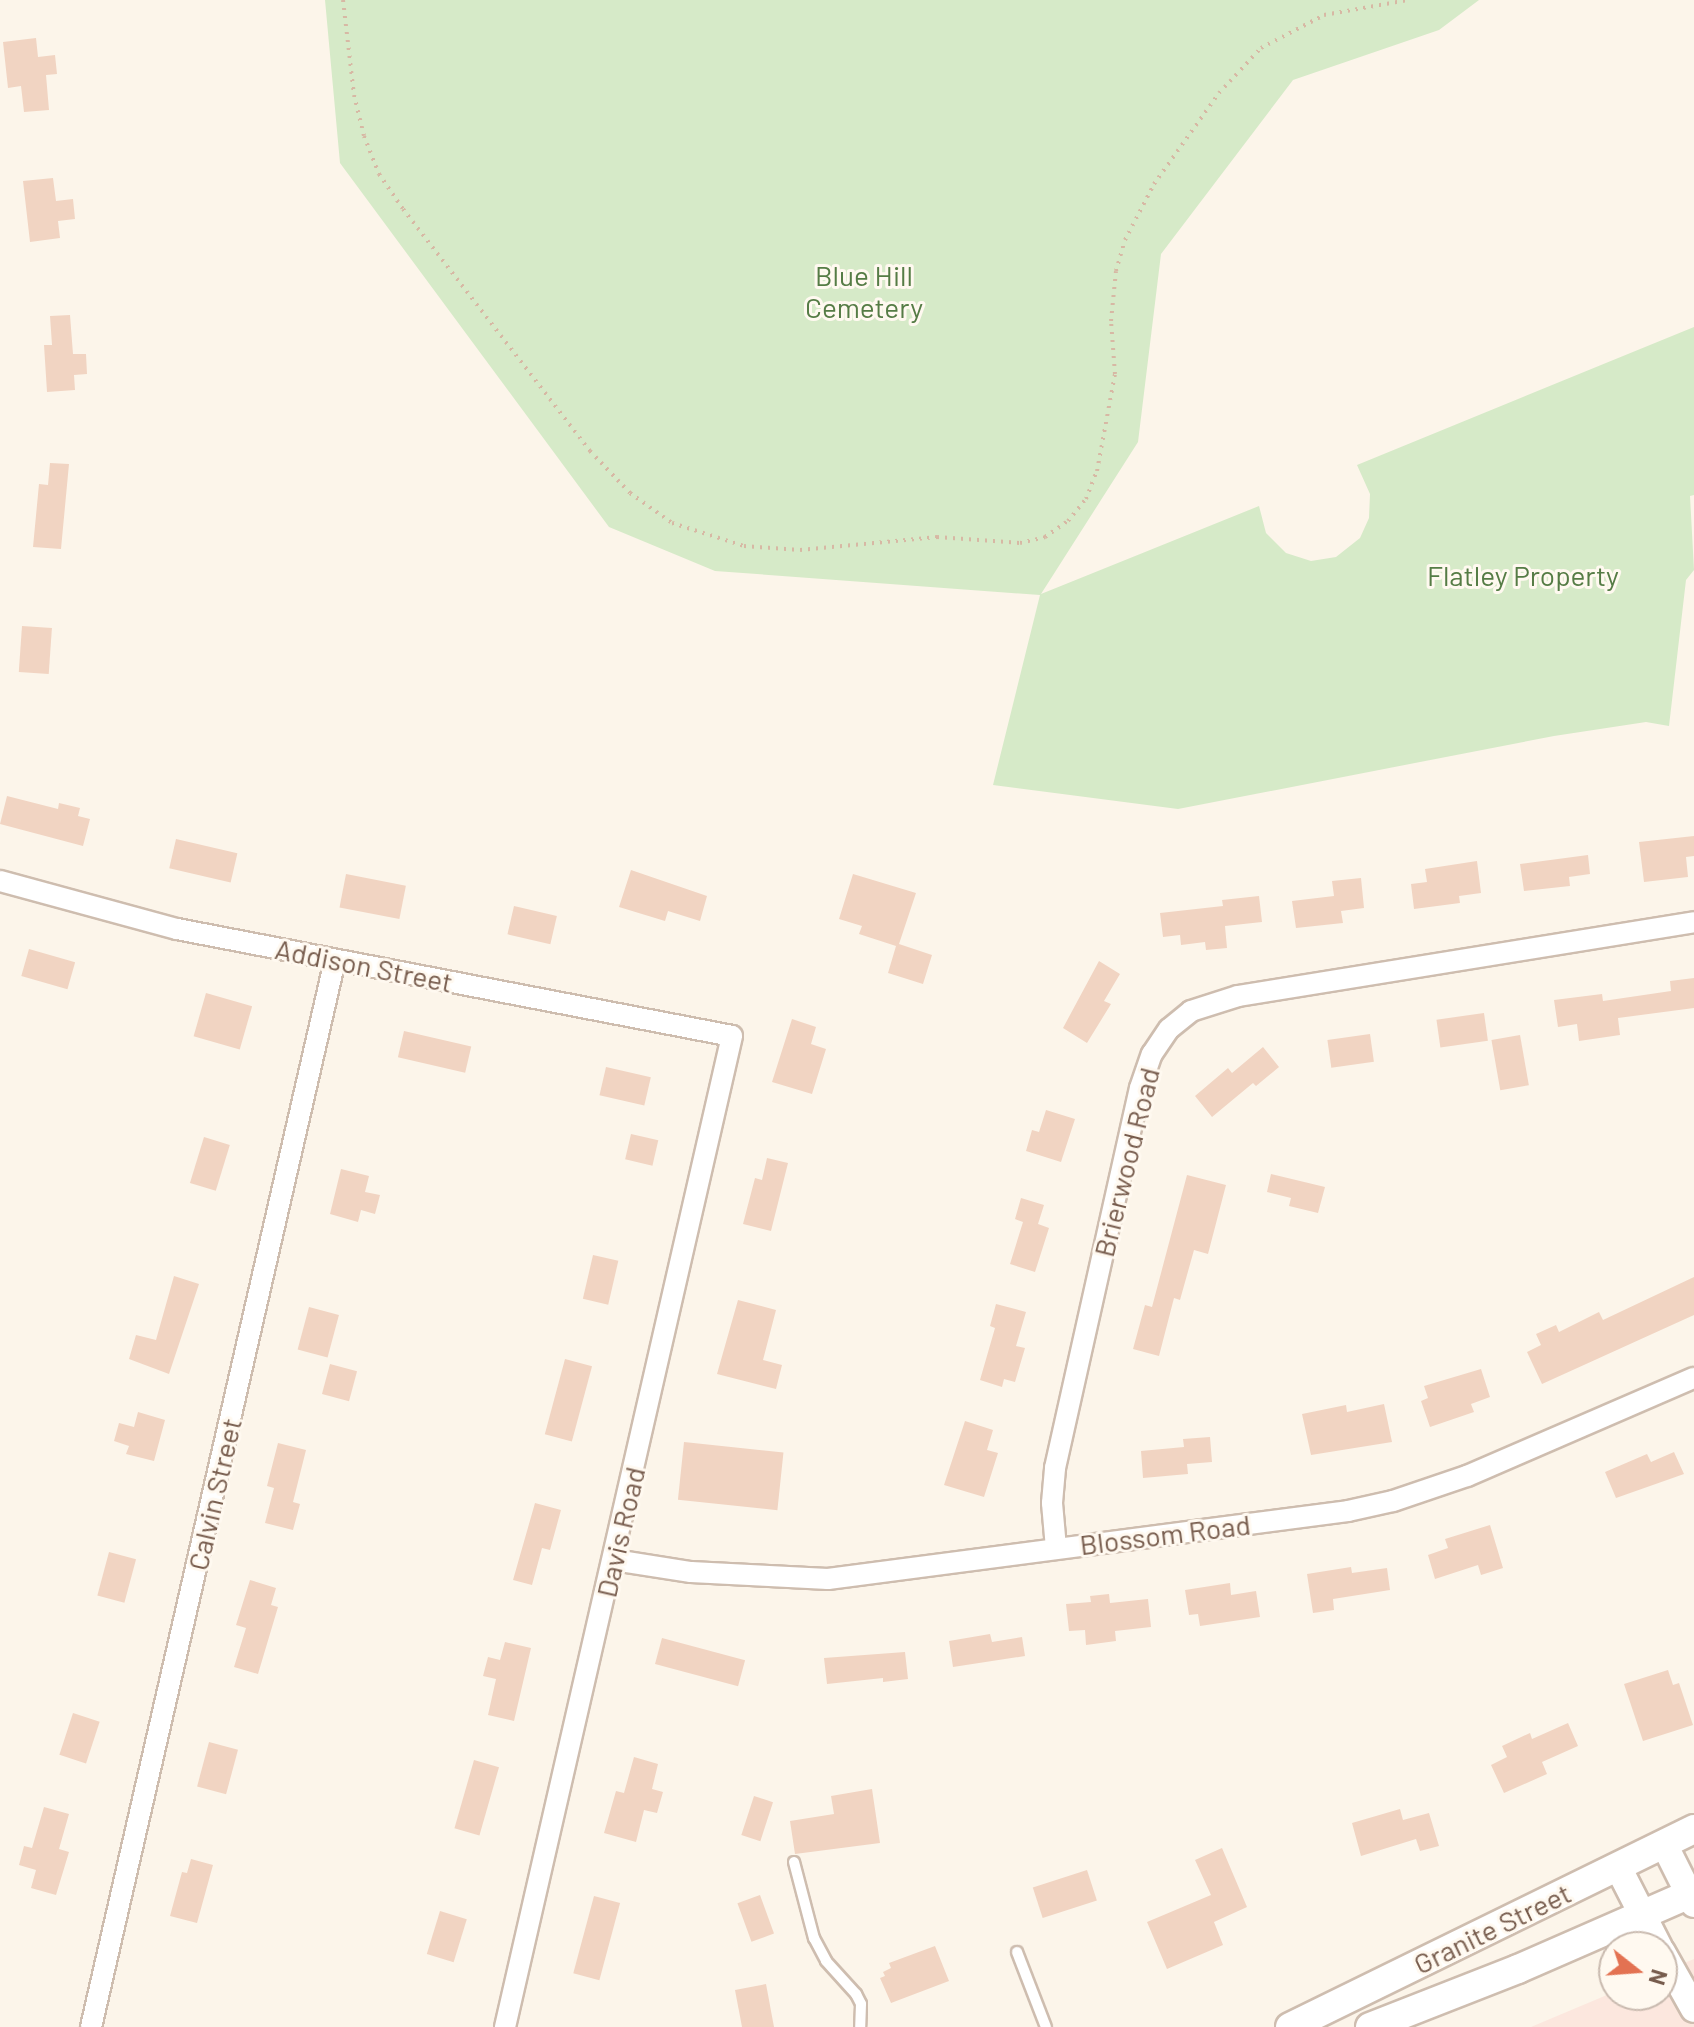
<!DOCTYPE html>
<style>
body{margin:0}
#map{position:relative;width:1694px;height:2027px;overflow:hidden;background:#fcf5ea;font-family:Barlow,sans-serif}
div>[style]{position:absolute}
.commercial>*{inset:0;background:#fce7de}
.green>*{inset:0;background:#d6eac8}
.building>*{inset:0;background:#f1d4c2;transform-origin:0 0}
.path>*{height:4px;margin-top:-2px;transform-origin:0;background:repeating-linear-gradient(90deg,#d7b8a4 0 2px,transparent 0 8px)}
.roads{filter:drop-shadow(2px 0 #cebdaf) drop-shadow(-2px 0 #cebdaf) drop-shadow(0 2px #cebdaf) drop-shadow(0 -2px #cebdaf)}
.service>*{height:10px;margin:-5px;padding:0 5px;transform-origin:5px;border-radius:5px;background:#fff}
.minor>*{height:20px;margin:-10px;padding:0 10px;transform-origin:10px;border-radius:10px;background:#fff}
.tertiary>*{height:26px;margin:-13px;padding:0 13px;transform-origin:13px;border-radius:13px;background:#fff}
.secondary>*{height:28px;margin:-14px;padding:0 14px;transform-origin:14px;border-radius:14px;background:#fff}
span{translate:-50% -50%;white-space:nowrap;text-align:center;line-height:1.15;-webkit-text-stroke:6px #fff9f0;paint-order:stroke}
.park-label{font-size:28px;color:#557c45}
.street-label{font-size:28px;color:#775c4d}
.north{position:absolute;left:1598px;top:1931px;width:80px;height:80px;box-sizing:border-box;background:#fff9f0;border:2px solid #c9baaf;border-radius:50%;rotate:107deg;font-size:22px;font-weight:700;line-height:32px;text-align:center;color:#775c4d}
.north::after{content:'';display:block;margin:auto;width:28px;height:36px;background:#e37252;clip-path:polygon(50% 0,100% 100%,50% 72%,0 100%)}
</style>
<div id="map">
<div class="commercial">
<i style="clip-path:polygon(1694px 1959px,1694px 2027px,1531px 2027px,1614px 1992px,1614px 1995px,1662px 1995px,1662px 1972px)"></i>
</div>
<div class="green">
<i style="clip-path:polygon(325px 0,1479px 0,1439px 30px,1293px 80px,1161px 254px,1138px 442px,1041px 594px,1259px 506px,1266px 533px,1286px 553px,1311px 561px,1336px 557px,1360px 538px,1369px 518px,1370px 494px,1357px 465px,1694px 327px,1694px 495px,1690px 496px,1694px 570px,1686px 580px,1669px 726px,1646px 722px,1554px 736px,1178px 809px,993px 785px,1040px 595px,715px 571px,609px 527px,340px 163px)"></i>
</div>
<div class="building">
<i style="clip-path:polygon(36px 38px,38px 57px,55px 55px,57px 74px,46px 75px,49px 110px,24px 112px,21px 86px,8px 88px,3px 42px)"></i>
<i style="clip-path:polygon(53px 178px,56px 201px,73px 199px,75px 219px,58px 221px,60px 238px,30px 242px,23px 181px)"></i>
<i style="clip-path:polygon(70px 315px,73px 354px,86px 354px,87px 374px,74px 375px,75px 390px,47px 392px,44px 345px,52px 345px,50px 316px)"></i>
<i style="clip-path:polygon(50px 463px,69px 464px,61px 549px,33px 547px,39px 484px,48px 485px)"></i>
<i style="left:22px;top:626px;width:30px;height:46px;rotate:4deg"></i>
<i style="clip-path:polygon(7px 796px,58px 809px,59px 803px,80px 808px,78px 816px,90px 819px,83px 846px,0 824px)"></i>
<i style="clip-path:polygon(1694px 836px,1694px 856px,1686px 857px,1688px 877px,1644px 882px,1639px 842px)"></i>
<i style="left:176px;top:839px;width:63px;height:30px;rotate:13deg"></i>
<i style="clip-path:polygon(1588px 855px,1590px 874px,1569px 877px,1570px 886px,1524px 891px,1520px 864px)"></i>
<i style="clip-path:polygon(1477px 861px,1481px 893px,1459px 896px,1460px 903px,1414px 909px,1411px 884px,1427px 882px,1425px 869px)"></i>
<i style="clip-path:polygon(631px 870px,707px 896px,700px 921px,668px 911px,665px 921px,619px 907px)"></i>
<i style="left:346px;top:874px;width:61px;height:34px;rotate:11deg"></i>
<i style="clip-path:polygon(853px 874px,916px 893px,899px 944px,932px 955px,923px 984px,888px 973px,896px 946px,859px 934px,862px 926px,839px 919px)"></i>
<i style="clip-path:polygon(1361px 878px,1364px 908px,1341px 911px,1343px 923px,1296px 928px,1292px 901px,1334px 896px,1332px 881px)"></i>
<i style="clip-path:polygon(1259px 896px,1262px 922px,1225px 926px,1227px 948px,1206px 950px,1205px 942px,1181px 945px,1180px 935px,1163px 937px,1160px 913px,1223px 906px,1222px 900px)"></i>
<i style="left:514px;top:906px;width:44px;height:29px;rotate:13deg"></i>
<i style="left:29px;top:949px;width:48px;height:28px;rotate:16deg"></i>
<i style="clip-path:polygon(1099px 961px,1120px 974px,1104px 1001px,1111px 1004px,1087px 1043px,1063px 1028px)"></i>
<i style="clip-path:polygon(1694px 978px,1694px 1008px,1618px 1018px,1620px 1035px,1579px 1041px,1577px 1024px,1558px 1027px,1554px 1000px,1602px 994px,1603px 1001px,1671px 991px,1670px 981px)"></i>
<i style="left:206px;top:993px;width:48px;height:45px;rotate:16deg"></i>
<i style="left:1484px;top:1013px;width:28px;height:48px;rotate:82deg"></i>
<i style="clip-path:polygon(792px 1019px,816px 1027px,811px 1044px,826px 1049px,812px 1094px,772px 1082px)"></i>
<i style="left:404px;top:1031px;width:69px;height:27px;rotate:13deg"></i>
<i style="left:1370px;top:1034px;width:28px;height:43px;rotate:82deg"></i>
<i style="left:1520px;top:1035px;width:51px;height:29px;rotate:80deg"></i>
<i style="clip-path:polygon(1263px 1047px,1279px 1067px,1256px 1086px,1253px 1083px,1212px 1117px,1195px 1096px,1228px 1068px,1232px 1073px)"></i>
<i style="left:606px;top:1067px;width:46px;height:29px;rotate:13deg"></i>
<i style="clip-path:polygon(1046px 1110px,1075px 1119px,1061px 1162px,1026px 1151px,1032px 1130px,1039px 1132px)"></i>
<i style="left:631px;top:1134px;width:28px;height:26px;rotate:13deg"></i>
<i style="left:204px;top:1137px;width:27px;height:48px;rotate:17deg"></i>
<i style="clip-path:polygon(767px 1158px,788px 1163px,771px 1231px,743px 1224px,755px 1178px,762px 1180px)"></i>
<i style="clip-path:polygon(341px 1169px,369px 1176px,365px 1192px,380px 1195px,375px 1214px,361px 1210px,358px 1222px,330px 1214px)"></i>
<i style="clip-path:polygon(1271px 1174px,1325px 1187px,1318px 1213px,1289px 1206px,1291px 1198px,1267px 1192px)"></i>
<i style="clip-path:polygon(1187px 1175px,1226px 1185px,1208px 1254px,1194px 1250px,1180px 1300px,1174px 1298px,1159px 1356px,1133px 1349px,1145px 1305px,1152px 1307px)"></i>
<i style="clip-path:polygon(1021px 1198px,1044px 1205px,1038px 1224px,1049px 1228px,1035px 1272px,1010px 1264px,1023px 1222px,1015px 1219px)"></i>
<i style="left:593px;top:1255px;width:26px;height:45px;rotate:13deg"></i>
<i style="clip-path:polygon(174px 1276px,199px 1284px,169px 1374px,129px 1359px,136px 1335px,156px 1340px)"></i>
<i style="clip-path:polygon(1694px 1277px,1694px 1315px,1542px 1384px,1527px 1352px,1541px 1345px,1536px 1334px,1556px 1325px,1559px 1332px,1599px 1312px,1603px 1320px)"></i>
<i style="clip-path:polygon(738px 1300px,776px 1310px,763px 1360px,782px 1365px,776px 1389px,717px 1374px)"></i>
<i style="clip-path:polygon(996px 1304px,1026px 1312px,1016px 1346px,1025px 1348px,1015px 1382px,1004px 1379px,1002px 1387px,980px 1380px,995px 1328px,990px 1326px)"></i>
<i style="left:309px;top:1307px;width:31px;height:44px;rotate:15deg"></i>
<i style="left:565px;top:1359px;width:28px;height:78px;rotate:15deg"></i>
<i style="left:330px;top:1364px;width:28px;height:31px;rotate:15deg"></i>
<i style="clip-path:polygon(1481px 1369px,1490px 1397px,1471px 1404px,1474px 1412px,1430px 1427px,1421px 1401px,1428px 1398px,1424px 1386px)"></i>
<i style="clip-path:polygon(1384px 1404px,1392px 1442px,1311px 1455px,1302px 1414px,1346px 1405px,1347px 1412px)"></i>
<i style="clip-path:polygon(138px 1412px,165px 1420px,154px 1461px,126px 1454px,129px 1446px,114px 1441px,119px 1423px,134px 1427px)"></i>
<i style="clip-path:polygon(965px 1421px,993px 1430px,987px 1450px,998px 1453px,984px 1497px,944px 1485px)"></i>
<i style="clip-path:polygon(1210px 1437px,1212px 1462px,1187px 1464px,1188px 1474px,1143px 1478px,1141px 1451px,1184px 1447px,1183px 1439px)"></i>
<i style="left:684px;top:1442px;width:100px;height:58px;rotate:6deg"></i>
<i style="clip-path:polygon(278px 1443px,306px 1450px,293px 1502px,300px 1504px,293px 1530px,265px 1523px,274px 1488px,267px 1486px)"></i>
<i style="clip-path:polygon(1674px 1452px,1684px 1474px,1616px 1498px,1605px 1472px,1647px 1454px,1651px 1462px)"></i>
<i style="clip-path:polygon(535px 1503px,561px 1510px,550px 1550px,542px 1548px,532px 1585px,513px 1580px)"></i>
<i style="clip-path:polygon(1490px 1525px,1503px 1568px,1481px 1575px,1478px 1565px,1435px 1579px,1428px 1555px,1448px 1548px,1445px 1539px)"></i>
<i style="left:109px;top:1552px;width:28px;height:45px;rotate:15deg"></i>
<i style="clip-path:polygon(1351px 1567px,1352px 1573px,1387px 1568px,1390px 1590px,1333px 1599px,1334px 1610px,1313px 1613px,1307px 1574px)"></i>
<i style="clip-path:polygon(250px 1580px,276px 1588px,271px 1605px,278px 1607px,258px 1674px,234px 1667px,246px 1628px,236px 1625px)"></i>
<i style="clip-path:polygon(1230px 1583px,1231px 1595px,1256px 1591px,1260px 1617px,1200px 1626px,1198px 1614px,1189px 1615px,1185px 1590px)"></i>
<i style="clip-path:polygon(1109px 1594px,1110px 1603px,1148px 1599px,1151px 1627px,1115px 1631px,1116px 1641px,1086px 1645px,1085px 1630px,1069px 1631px,1066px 1604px,1091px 1602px,1090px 1596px)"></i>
<i style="clip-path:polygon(990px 1634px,992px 1642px,1022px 1637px,1025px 1656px,953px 1667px,949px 1641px)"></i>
<i style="left:662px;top:1638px;width:86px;height:27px;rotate:15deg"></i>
<i style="clip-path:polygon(505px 1642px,531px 1648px,514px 1721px,488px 1715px,496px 1679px,483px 1676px,488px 1657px,500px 1660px)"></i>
<i style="clip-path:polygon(905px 1652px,908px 1679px,883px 1682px,883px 1678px,827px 1684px,824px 1658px)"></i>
<i style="clip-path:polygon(1668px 1670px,1673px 1685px,1679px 1683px,1693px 1725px,1643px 1741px,1624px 1684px)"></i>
<i style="left:73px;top:1713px;width:28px;height:44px;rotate:18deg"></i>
<i style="clip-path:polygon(1568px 1723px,1578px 1746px,1542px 1762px,1547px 1774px,1504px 1793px,1491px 1765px,1507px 1757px,1502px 1746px,1530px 1733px,1532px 1739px)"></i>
<i style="left:209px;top:1742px;width:30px;height:46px;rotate:15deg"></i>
<i style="clip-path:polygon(634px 1757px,658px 1764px,652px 1789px,663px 1792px,657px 1813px,644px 1810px,636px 1842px,604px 1833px,616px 1791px,624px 1793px)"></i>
<i style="left:474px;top:1760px;width:26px;height:71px;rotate:16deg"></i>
<i style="clip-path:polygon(872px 1789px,880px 1843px,795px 1854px,790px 1821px,834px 1814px,831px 1796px)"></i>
<i style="left:754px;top:1796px;width:20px;height:41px;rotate:18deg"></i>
<i style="clip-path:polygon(44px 1807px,69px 1814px,59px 1849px,69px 1852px,56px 1895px,31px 1888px,36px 1870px,19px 1865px,24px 1846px,32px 1848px)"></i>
<i style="clip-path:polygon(1400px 1809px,1403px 1820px,1429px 1813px,1439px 1846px,1420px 1851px,1416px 1839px,1361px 1856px,1352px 1823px)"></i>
<i style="clip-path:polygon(1222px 1848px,1247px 1907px,1214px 1922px,1223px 1945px,1167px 1969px,1147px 1922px,1211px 1895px,1195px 1860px)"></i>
<i style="clip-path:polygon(191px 1859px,213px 1865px,197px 1923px,170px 1916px,182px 1872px,187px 1873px)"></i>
<i style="left:1087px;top:1870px;width:32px;height:57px;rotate:72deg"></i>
<i style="left:760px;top:1895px;width:41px;height:24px;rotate:70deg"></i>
<i style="left:594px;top:1896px;width:27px;height:80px;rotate:15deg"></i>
<i style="left:440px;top:1911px;width:28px;height:45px;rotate:17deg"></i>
<i style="clip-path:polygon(935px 1946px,949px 1981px,891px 2003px,880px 1978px,885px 1976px,883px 1972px,891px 1968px,889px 1963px)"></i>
<i style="clip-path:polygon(766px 1984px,774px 2027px,742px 2027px,735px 1990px)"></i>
</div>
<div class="path">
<i style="left:343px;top:0;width:96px;rotate:83.4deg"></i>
<i style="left:354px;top:95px;width:42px;rotate:76.3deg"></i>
<i style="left:364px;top:136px;width:41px;rotate:68.5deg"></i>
<i style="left:379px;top:174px;width:42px;rotate:55.6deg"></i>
<i style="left:403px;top:209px;width:306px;rotate:52.3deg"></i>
<i style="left:590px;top:451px;width:58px;rotate:46.4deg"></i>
<i style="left:630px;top:493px;width:52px;rotate:35.5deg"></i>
<i style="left:672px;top:523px;width:76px;rotate:17.7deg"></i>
<i style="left:744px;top:546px;width:56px;rotate:4.1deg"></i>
<i style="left:800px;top:550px;width:138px;rotate:-5.4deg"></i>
<i style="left:937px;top:537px;width:83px;rotate:4.1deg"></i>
<i style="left:1020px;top:543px;width:26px;rotate:-13deg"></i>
<i style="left:1045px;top:537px;width:28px;rotate:-35deg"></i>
<i style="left:1068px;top:521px;width:28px;rotate:-51deg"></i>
<i style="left:1086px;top:499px;width:30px;rotate:-69deg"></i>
<i style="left:1097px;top:471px;width:99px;rotate:-79.5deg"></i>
<i style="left:1115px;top:374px;width:53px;rotate:-94.3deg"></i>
<i style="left:1111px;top:321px;width:50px;rotate:-84.3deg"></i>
<i style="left:1116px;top:271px;width:32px;rotate:-74deg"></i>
<i style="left:1125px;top:240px;width:63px;rotate:-62.6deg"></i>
<i style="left:1154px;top:184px;width:112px;rotate:-54.5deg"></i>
<i style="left:1219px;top:93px;width:62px;rotate:-47deg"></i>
<i style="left:1261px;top:48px;width:71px;rotate:-27.6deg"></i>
<i style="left:1324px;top:15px;width:85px;rotate:-10.1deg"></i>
</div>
<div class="roads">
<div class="service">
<i style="left:794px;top:1862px;width:79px;rotate:75.3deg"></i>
<i style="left:814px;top:1938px;width:26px;rotate:62deg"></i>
<i style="left:826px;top:1961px;width:45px;rotate:47.7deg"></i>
<i style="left:856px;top:1994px;width:11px;rotate:63deg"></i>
<i style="left:861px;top:2004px;width:23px;rotate:92deg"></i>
<i style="left:1017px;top:1952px;width:80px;rotate:68.9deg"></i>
</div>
<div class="minor">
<i style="left:0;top:881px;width:183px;rotate:15.2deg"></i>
<i style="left:177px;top:929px;width:565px;rotate:10.91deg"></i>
<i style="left:732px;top:1036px;width:1017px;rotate:102.9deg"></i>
<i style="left:1056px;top:1548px;width:45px;rotate:-95.1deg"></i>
<i style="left:1052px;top:1503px;width:35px;rotate:-85deg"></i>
<i style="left:1055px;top:1468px;width:389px;rotate:-77.4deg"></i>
<i style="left:1140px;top:1088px;width:36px;rotate:-71deg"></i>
<i style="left:1152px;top:1054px;width:30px;rotate:-56deg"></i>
<i style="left:1169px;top:1029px;width:28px;rotate:-39deg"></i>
<i style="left:1191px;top:1011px;width:49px;rotate:-17.7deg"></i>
<i style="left:1238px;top:996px;width:462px;rotate:-9.2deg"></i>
<i style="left:614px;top:1560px;width:78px;rotate:8.9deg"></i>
<i style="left:691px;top:1572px;width:137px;rotate:2.9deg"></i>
<i style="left:828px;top:1579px;width:524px;rotate:-7.45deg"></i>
<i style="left:1348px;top:1511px;width:46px;rotate:-12.5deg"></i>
<i style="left:1393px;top:1501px;width:78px;rotate:-18.7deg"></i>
<i style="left:1467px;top:1476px;width:247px;rotate:-23.4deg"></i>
<i style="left:91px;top:2027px;width:1095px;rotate:-77.12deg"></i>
</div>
<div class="tertiary">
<i style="left:1664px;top:1844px;width:67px;rotate:63.4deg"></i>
<i style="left:1618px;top:1867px;width:90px;rotate:62.9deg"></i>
<i style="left:1662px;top:1952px;width:65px;rotate:60.7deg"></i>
</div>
<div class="secondary">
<i style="left:1290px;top:2027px;width:450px;rotate:-26.1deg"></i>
<i style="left:1370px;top:2027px;width:159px;rotate:-21.4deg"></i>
<i style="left:1518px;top:1969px;width:192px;rotate:-23.6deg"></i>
</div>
</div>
<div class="park-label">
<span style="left:864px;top:291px">Blue Hill<br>Cemetery</span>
<span style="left:1523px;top:575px">Flatley Property</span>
</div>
<div class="street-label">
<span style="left:364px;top:965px;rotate:11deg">Addison Street</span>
<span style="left:1126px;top:1162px;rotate:-76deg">Brierwood Road</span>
<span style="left:214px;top:1494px;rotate:-77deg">Calvin Street</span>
<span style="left:620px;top:1532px;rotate:-77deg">Davis Road</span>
<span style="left:1165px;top:1534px;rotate:-7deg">Blossom Road</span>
<span style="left:1492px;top:1928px;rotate:-26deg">Granite Street</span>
</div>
<div class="north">N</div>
</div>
